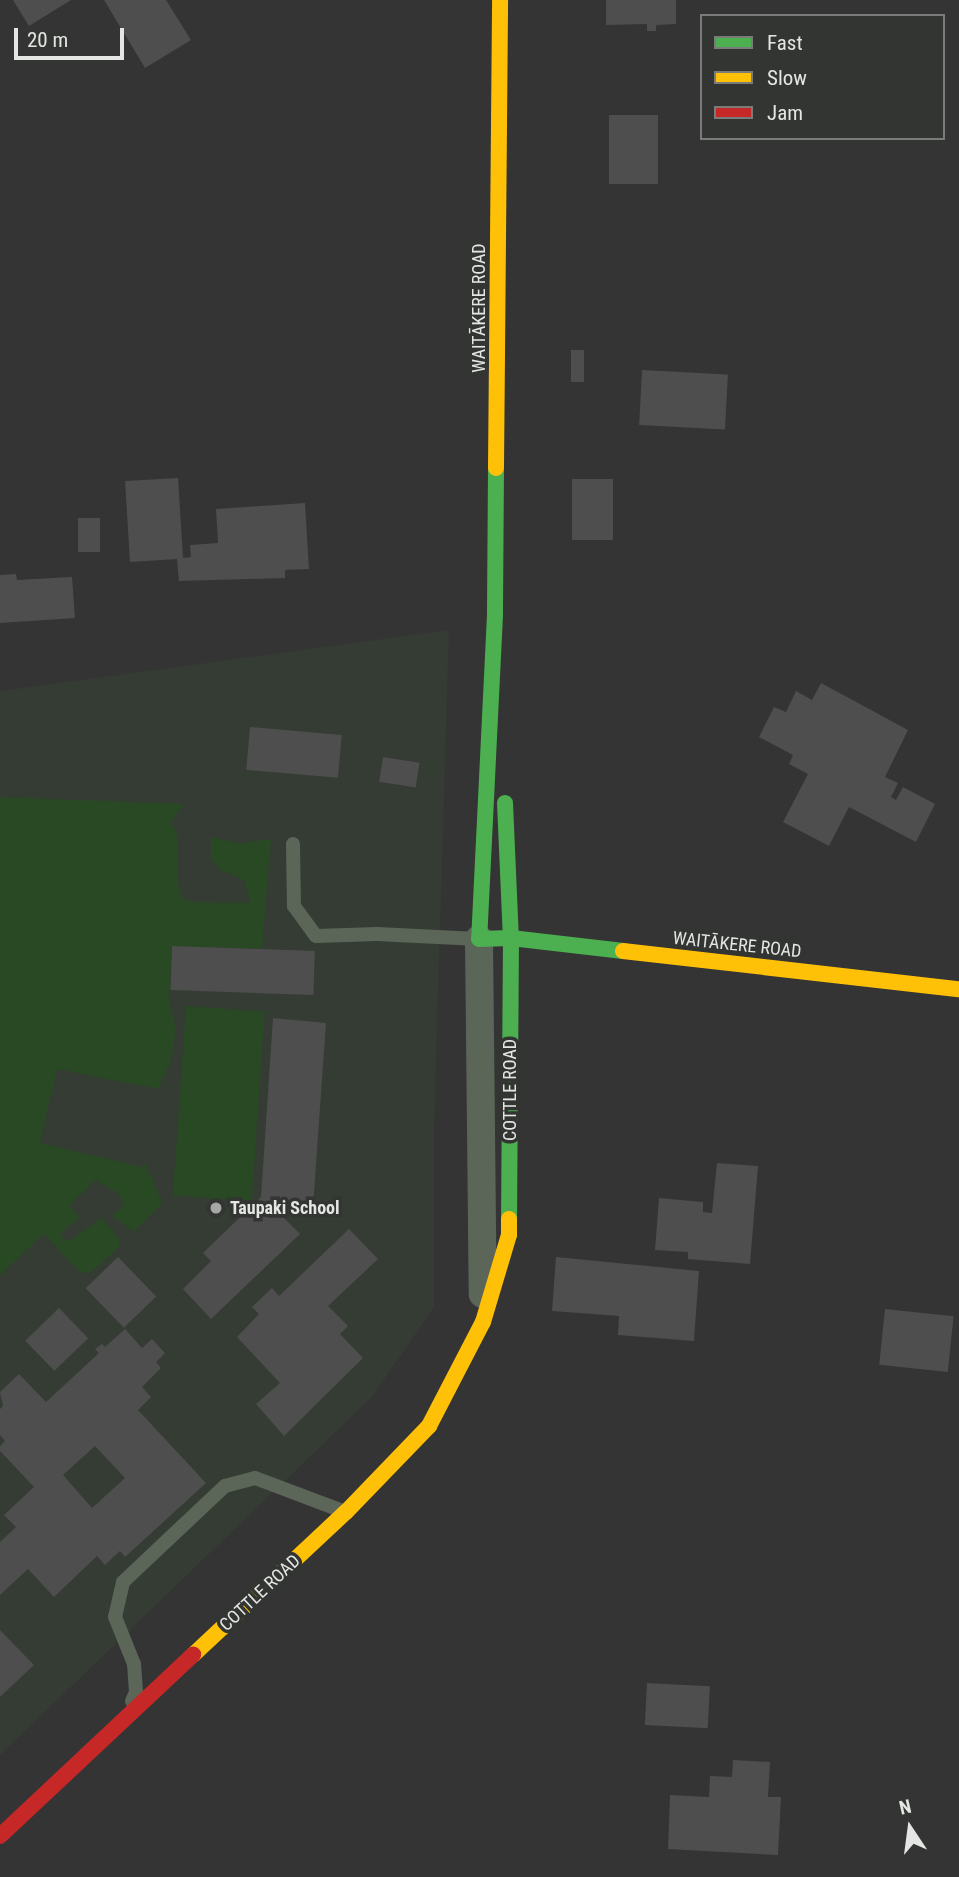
<!DOCTYPE html>
<meta charset="utf-8">
<style>
body{margin:0}
#map{position:relative;width:959px;height:1877px;overflow:hidden;background:#333433;font-family:"Roboto Condensed",sans-serif}
div>[style]{position:absolute}
.built>*{inset:0;background:#353c34}
.green>*{inset:0;background:#294824;transform-origin:0 0}
.building>*{inset:0;background:#4d4e4d;transform-origin:0 0}
.lane>*{height:14px;margin:-7px;padding:0 7px;transform-origin:7px;border-radius:7px;background:#5b6659}
.street>*{height:28px;margin:-14px;padding:0 14px;transform-origin:14px;border-radius:14px;background:#5b6659}
.fast>*{height:16px;margin:-8px;padding:0 8px;transform-origin:8px;border-radius:8px;background:#4caf50}
.slow>*{height:16px;margin:-8px;padding:0 8px;transform-origin:8px;border-radius:8px;background:#ffc107}
.jam>*{height:16px;margin:-8px;padding:0 8px;transform-origin:8px;border-radius:8px;background:#c62828}
.dots>*{width:19px;height:19px;translate:-50% -50%;box-sizing:border-box;border:4px solid #323532;border-radius:50%}
span{translate:-50% -50%;white-space:nowrap;text-align:center;line-height:1.15;-webkit-text-stroke:7px #323532;paint-order:stroke}
.street-label{font-size:18px;color:#e4e6e3}
.poi-label{font-size:18px;color:#e4e6e3;font-weight:700}
.left{translate:0 -50%;text-align:left}
.legend{position:absolute;left:700px;top:14px;width:245px;height:126px;box-sizing:border-box;background:#323532;border:2px solid #797c79;margin:0;padding:9px 12px;list-style:none;font-size:21px;color:#e4e6e3}
.legend li{display:flex;align-items:center;gap:14px;height:35px}
.legend b{width:35px;border:2px solid #797c79}
.north{position:absolute;left:875px;top:1793px;width:70px;height:70px;-webkit-text-stroke:5px #323532;paint-order:stroke;rotate:347deg;font-size:19px;font-weight:700;line-height:28px;text-align:center;color:#e4e6e3}
.north::after{content:'';display:block;margin:auto;width:24px;height:32px;background:#e4e6e3;clip-path:polygon(50% 0,100% 100%,50% 72%,0 100%)}
.scale{position:absolute;left:14px;top:28px;width:110px;height:32px;box-sizing:border-box;border:4px solid #e4e6e3;border-top:0;padding-left:9px;font-size:21px;line-height:24px;white-space:nowrap;color:#e4e6e3;-webkit-text-stroke:5px #323532;paint-order:stroke}
</style>
<div id="map">
<div class="built">
<i style="clip-path:polygon(449px 630px,434px 1129px,434px 1307px,372px 1397px,0 1755px,0 691px)"></i>
</div>
<div class="green">
<i style="clip-path:polygon(0 797px,184px 804px,171px 821px,178px 837px,178px 883px,182px 897px,190px 902px,250px 903px,244px 880px,221px 870px,211px 859px,211px 837px,239px 843px,271px 839px,262px 949px,172px 946px,169px 1000px,176px 1028px,171px 1060px,158px 1089px,57px 1069px,40px 1143px,142px 1167px,145px 1162px,162px 1203px,134px 1232px,112px 1216px,124px 1206px,119px 1194px,96px 1180px,69px 1205px,79px 1218px,60px 1234px,68px 1242px,101px 1218px,119px 1238px,120px 1246px,90px 1273px,80px 1272px,44px 1234px,0 1275px)"></i>
<i style="left:186px;top:1006px;width:79px;height:190px;rotate:4deg"></i>
</div>
<div class="building">
<i style="clip-path:polygon(13px 0,71px 0,29px 26px)"></i>
<i style="clip-path:polygon(104px 0,166px 0,191px 40px,145px 68px)"></i>
<i style="clip-path:polygon(606px 0,676px 0,676px 24px,656px 25px,656px 31px,647px 31px,647px 24px,606px 25px)"></i>
<i style="left:609px;top:115px;width:49px;height:69px"></i>
<i style="left:571px;top:350px;width:13px;height:32px"></i>
<i style="left:642px;top:370px;width:86px;height:55px;rotate:3deg"></i>
<i style="clip-path:polygon(178px 478px,183px 558px,191px 557px,190px 545px,218px 543px,216px 509px,305px 503px,309px 569px,285px 570px,285px 578px,179px 581px,177px 559px,130px 562px,125px 481px)"></i>
<i style="left:572px;top:479px;width:41px;height:61px"></i>
<i style="left:78px;top:518px;width:22px;height:34px"></i>
<i style="clip-path:polygon(16px 574px,17px 580px,72px 577px,75px 618px,0 623px,0 575px)"></i>
<i style="clip-path:polygon(821px 683px,908px 730px,885px 777px,898px 783px,891px 797px,896px 800px,903px 787px,935px 804px,916px 842px,849px 807px,829px 846px,783px 822px,808px 774px,789px 764px,793px 755px,759px 737px,774px 707px,786px 712px,796px 691px,812px 700px)"></i>
<i style="left:250px;top:727px;width:92px;height:43px;rotate:5deg"></i>
<i style="left:383px;top:757px;width:37px;height:25px;rotate:9deg"></i>
<i style="left:172px;top:946px;width:143px;height:44px;rotate:2deg"></i>
<i style="clip-path:polygon(273px 1018px,326px 1023px,313px 1207px,270px 1204px,300px 1234px,211px 1319px,183px 1289px,211px 1261px,203px 1253px,261px 1197px)"></i>
<i style="clip-path:polygon(717px 1163px,758px 1166px,750px 1264px,688px 1259px,688px 1252px,655px 1250px,659px 1198px,703px 1202px,703px 1212px,712px 1213px)"></i>
<i style="clip-path:polygon(349px 1229px,378px 1259px,328px 1306px,348px 1326px,340px 1334px,363px 1358px,284px 1436px,256px 1404px,280px 1383px,237px 1337px,259px 1314px,252px 1307px,272px 1288px,279px 1296px)"></i>
<i style="left:118px;top:1257px;width:55px;height:45px;rotate:46deg"></i>
<i style="clip-path:polygon(556px 1257px,699px 1271px,694px 1341px,618px 1335px,619px 1316px,552px 1311px)"></i>
<i style="left:59px;top:1308px;width:42px;height:47px;rotate:46deg"></i>
<i style="left:885px;top:1309px;width:69px;height:56px;rotate:6deg"></i>
<i style="clip-path:polygon(evenodd,125px 1329px,142px 1348px,152px 1339px,165px 1353px,156px 1362px,161px 1368px,142px 1387px,151px 1397px,138px 1410px,206px 1483px,125px 1557px,120px 1551px,105px 1565px,97px 1556px,54px 1597px,28px 1569px,0 1595px,0 1542px,16px 1527px,4px 1515px,34px 1487px,0 1451px,0 1446px,5px 1441px,0 1435px,0 1409px,3px 1406px,0 1392px,19px 1374px,46px 1402px,99px 1353px,95px 1349px,102px 1344px,105px 1347px,125px 1329px,95px 1446px,125px 1478px,92px 1508px,63px 1475px,95px 1446px)"></i>
<i style="clip-path:polygon(0 1630px,34px 1665px,0 1697px)"></i>
<i style="left:647px;top:1683px;width:63px;height:42px;rotate:3deg"></i>
<i style="clip-path:polygon(733px 1760px,770px 1762px,768px 1797px,781px 1797px,778px 1855px,668px 1849px,670px 1795px,709px 1797px,710px 1776px,732px 1777px)"></i>
</div>
<div class="lane">
<i style="left:293px;top:844px;width:62px;rotate:89.1deg"></i>
<i style="left:294px;top:906px;width:37px;rotate:54deg"></i>
<i style="left:316px;top:936px;width:61px;rotate:-1.9deg"></i>
<i style="left:377px;top:934px;width:101px;rotate:2.8deg"></i>
<i style="left:132px;top:1701px;width:10px;rotate:-66deg"></i>
<i style="left:136px;top:1692px;width:28px;rotate:-94deg"></i>
<i style="left:134px;top:1664px;width:51px;rotate:-112deg"></i>
<i style="left:115px;top:1617px;width:36px;rotate:-77deg"></i>
<i style="left:123px;top:1582px;width:140px;rotate:-43.3deg"></i>
<i style="left:225px;top:1486px;width:31px;rotate:-15deg"></i>
<i style="left:255px;top:1478px;width:94px;rotate:20.6deg"></i>
</div>
<div class="street">
<i style="left:479px;top:939px;width:355px;rotate:89.4deg"></i>
</div>
<div class="fast">
<i style="left:496px;top:468px;width:147px;rotate:90.4deg"></i>
<i style="left:495px;top:615px;width:324px;rotate:92.8deg"></i>
<i style="left:479px;top:939px;width:32px;rotate:-2deg"></i>
<i style="left:511px;top:938px;width:113px;rotate:6.6deg"></i>
<i style="left:505px;top:803px;width:135px;rotate:87.5deg"></i>
<i style="left:511px;top:938px;width:281px;rotate:90.4deg"></i>
</div>
<div class="slow">
<i style="left:496px;top:468px;width:468px;rotate:-89.5deg"></i>
<i style="left:623px;top:951px;width:338px;rotate:6.5deg"></i>
<i style="left:193px;top:1655px;width:209px;rotate:-43.1deg"></i>
<i style="left:346px;top:1512px;width:120px;rotate:-46deg"></i>
<i style="left:429px;top:1426px;width:117px;rotate:-62.6deg"></i>
<i style="left:483px;top:1322px;width:91px;rotate:-73.4deg"></i>
<i style="left:509px;top:1235px;width:16px;rotate:-90deg"></i>
</div>
<div class="jam">
<i style="left:0;top:1836px;width:265px;rotate:-43.2deg"></i>
</div>
<div class="dots">
<i style="left:216px;top:1208px;background:#a6a8a5"></i>
</div>
<div class="street-label">
<span style="left:479px;top:308px;rotate:-90deg">WAITĀKERE ROAD</span>
<span style="left:737px;top:945px;rotate:6deg">WAITĀKERE ROAD</span>
<span style="left:510px;top:1090px;rotate:-90deg">COTTLE ROAD</span>
<span style="left:260px;top:1593px;rotate:-43deg">COTTLE ROAD</span>
</div>
<div class="poi-label">
<span class="left" style="left:230px;top:1208px">Taupaki School</span>
</div>
<ul class="legend">
<li><b style="height:9px;background:#4caf50"></b>Fast</li>
<li><b style="height:9px;background:#ffc107"></b>Slow</li>
<li><b style="height:9px;background:#c62828"></b>Jam</li>
</ul>
<div class="north">N</div>
<div class="scale">20 m</div>
</div>
